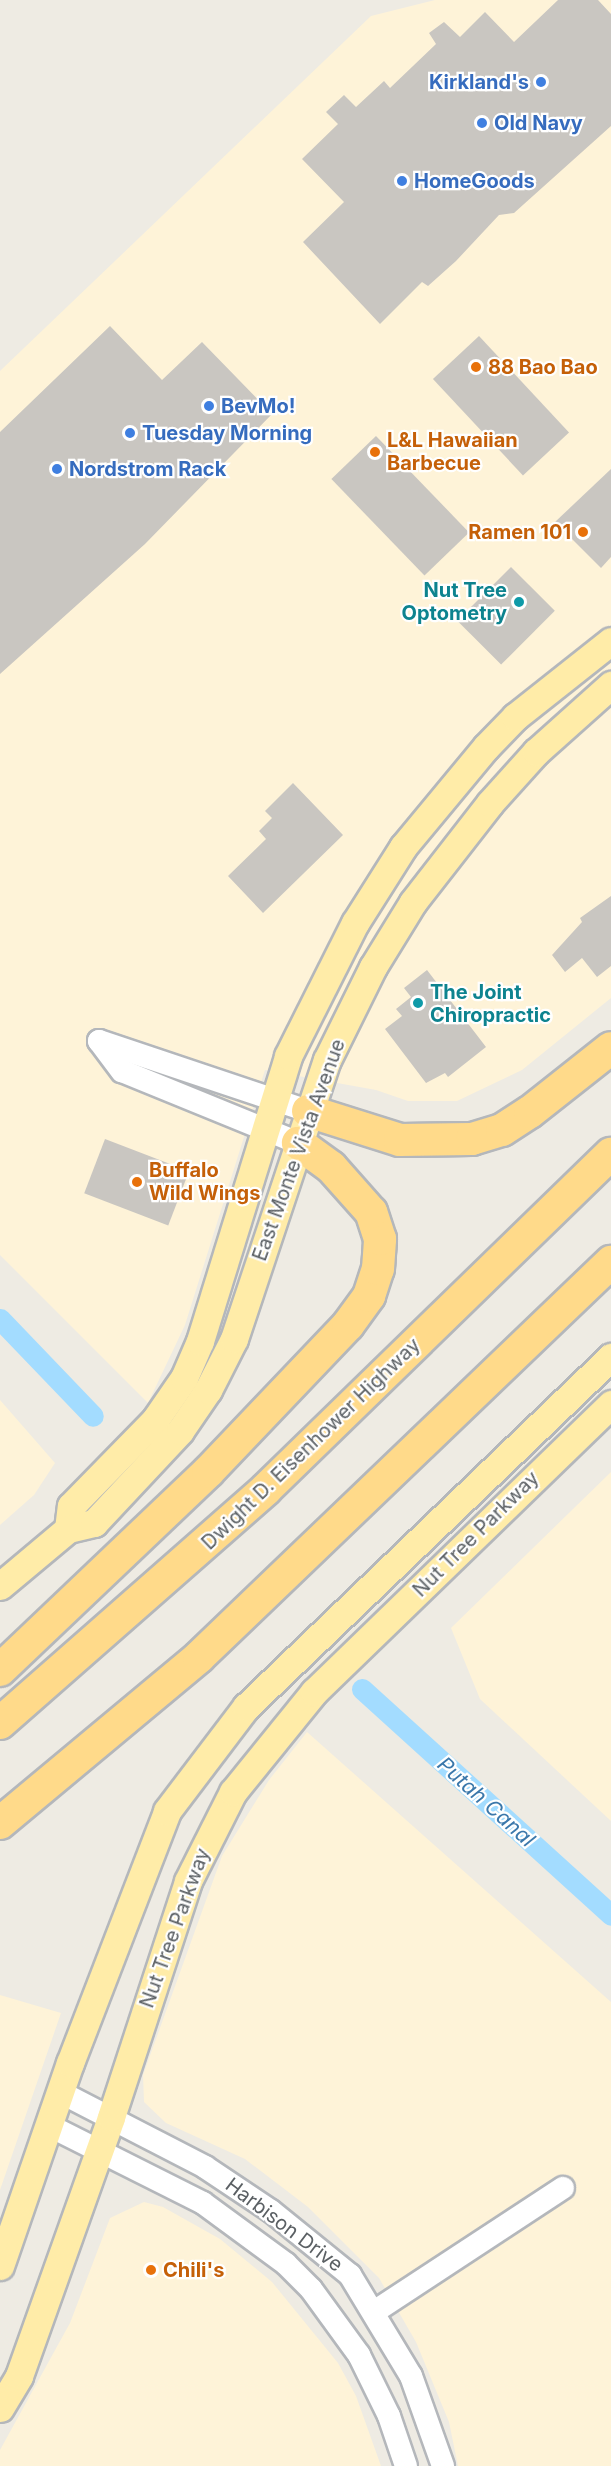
<!DOCTYPE html>
<style>
body{margin:0}
#map{position:relative;width:611px;height:2466px;overflow:hidden;background:#eeebe3;font-family:Inter,sans-serif}
div>[style]{position:absolute}
.commercial>*{inset:0;background:#fef3d8}
.canal>*{height:21px;margin:-10.5px;padding:0 10.5px;transform-origin:10.5px;border-radius:10.5px;background:#a3dcff}
.building>*{inset:0;background:#c9c6c1;transform-origin:0 0}
.roads{filter:drop-shadow(2px 0 #b4b7bb) drop-shadow(-2px 0 #b4b7bb) drop-shadow(0 2px #b4b7bb) drop-shadow(0 -2px #b4b7bb)}
.minor>*{height:22px;margin:-11px;padding:0 11px;transform-origin:11px;border-radius:11px;background:#fff}
.major>*{height:27px;margin:-13.5px;padding:0 13.5px;transform-origin:13.5px;border-radius:13.5px;background:#ffeca8}
.highway>*{height:32px;margin:-16px;padding:0 16px;transform-origin:16px;border-radius:16px;background:#ffda8a}
.dots>*{width:16px;height:16px;translate:-50% -50%;box-sizing:border-box;border:3px solid #fff;border-radius:50%}
span{translate:-50% -50%;white-space:nowrap;text-align:center;line-height:1.15;-webkit-text-stroke:4.5px #fff;paint-order:stroke}
.shop-label{font-size:20px;color:#366cbe;font-weight:700}
.right{translate:-100% -50%;text-align:right}
.left{translate:0 -50%;text-align:left}
.food-label{font-size:20px;color:#c56008;font-weight:700}
.culture-label{font-size:20px;color:#0d838f;font-weight:700}
.street-label{font-size:20px;color:#5b6064}
.water-label{font-size:21px;color:#3b78ab;font-style:italic}
</style>
<div id="map">
<div class="commercial">
<i style="clip-path:polygon(435px 0,611px 0,611px 998px,522px 1070px,457px 1101px,408px 1101px,376px 1090px,265px 1070px,185px 1325px,148px 1403px,0 1255px,0 371px,371px 16px)"></i>
<i style="clip-path:polygon(0 1400px,55px 1463px,34px 1495px,0 1525px)"></i>
<i style="clip-path:polygon(611px 1472px,611px 1821px,480px 1699px,451px 1628px)"></i>
<i style="clip-path:polygon(307px 1732px,611px 2002px,611px 2466px,458px 2466px,449px 2422px,416px 2342px,379px 2278px,308px 2207px,245px 2159px,166px 2123px,144px 2102px,143px 2075px,222px 1856px,269px 1780px)"></i>
<i style="clip-path:polygon(0 1995px,61px 2013px,0 2190px)"></i>
<i style="clip-path:polygon(144px 2202px,163px 2207px,220px 2239px,272px 2282px,338px 2363px,356px 2396px,381px 2466px,0 2466px,0 2450px,70px 2323px,110px 2218px)"></i>
</div>
<div class="canal">
<i style="left:0;top:1319px;width:134px;rotate:46.2deg"></i>
<i style="left:362px;top:1689px;width:336px;rotate:42.2deg"></i>
</div>
<div class="building">
<i style="clip-path:polygon(558px 0,598px 0,611px 14px,611px 126px,514px 213px,499px 215px,456px 261px,428px 286px,422px 282px,380px 324px,303px 242px,344px 202px,302px 159px,338px 124px,326px 112px,344px 95px,356px 107px,384px 81px,390px 88px,436px 44px,429px 33px,444px 22px,460px 37px,485px 12px,514px 42px)"></i>
<i style="clip-path:polygon(110px 326px,162px 380px,202px 342px,272px 414px,145px 544px,0 674px,0 432px)"></i>
<i style="left:479px;top:336px;width:132px;height:63px;rotate:47deg"></i>
<i style="left:376px;top:436px;width:134px;height:62px;rotate:46deg"></i>
<i style="clip-path:polygon(611px 469px,611px 557px,601px 568px,555px 522px)"></i>
<i style="left:511px;top:567px;width:62px;height:76px;rotate:45deg"></i>
<i style="clip-path:polygon(293px 783px,343px 835px,263px 913px,228px 876px,266px 839px,259px 831px,272px 818px,265px 811px)"></i>
<i style="clip-path:polygon(611px 896px,611px 966px,597px 977px,582px 958px,565px 972px,552px 955px,582px 922px,580px 918px)"></i>
<i style="clip-path:polygon(427px 970px,486px 1047px,448px 1077px,445px 1073px,426px 1083px,385px 1029px,402px 1016px,396px 1009px,411px 997px,404px 988px)"></i>
<i style="left:105px;top:1139px;width:90px;height:58px;rotate:21deg"></i>
</div>
<div class="roads">
<div class="minor">
<i style="left:99px;top:1041px;width:38px;rotate:53deg"></i>
<i style="left:122px;top:1071px;width:190px;rotate:22.2deg"></i>
<i style="left:99px;top:1041px;width:220px;rotate:18.5deg"></i>
<i style="left:60px;top:2092px;width:163px;rotate:27.3deg"></i>
<i style="left:205px;top:2167px;width:79px;rotate:33.7deg"></i>
<i style="left:271px;top:2211px;width:102px;rotate:39deg"></i>
<i style="left:350px;top:2275px;width:118px;rotate:58.9deg"></i>
<i style="left:411px;top:2376px;width:96px;rotate:70.4deg"></i>
<i style="left:50px;top:2126px;width:171px;rotate:26.7deg"></i>
<i style="left:203px;top:2203px;width:103px;rotate:36.3deg"></i>
<i style="left:286px;top:2264px;width:35px;rotate:45deg"></i>
<i style="left:311px;top:2289px;width:82px;rotate:54deg"></i>
<i style="left:359px;top:2355px;width:68px;rotate:63.8deg"></i>
<i style="left:389px;top:2416px;width:53px;rotate:71.2deg"></i>
<i style="left:374px;top:2312px;width:226px;rotate:-33.3deg"></i>
</div>
<div class="major">
<i style="left:68px;top:1529px;width:23px;rotate:-83deg"></i>
<i style="left:71px;top:1506px;width:120px;rotate:-45.7deg"></i>
<i style="left:155px;top:1420px;width:51px;rotate:-55.4deg"></i>
<i style="left:184px;top:1378px;width:40px;rotate:-66.6deg"></i>
<i style="left:200px;top:1341px;width:298px;rotate:-72.8deg"></i>
<i style="left:288px;top:1056px;width:149px;rotate:-63.3deg"></i>
<i style="left:355px;top:923px;width:90px;rotate:-57.7deg"></i>
<i style="left:403px;top:847px;width:130px;rotate:-50.3deg"></i>
<i style="left:486px;top:747px;width:42px;rotate:-46deg"></i>
<i style="left:515px;top:717px;width:122px;rotate:-38.4deg"></i>
<i style="left:0;top:1586px;width:89px;rotate:-40deg"></i>
<i style="left:68px;top:1529px;width:27px;rotate:-13deg"></i>
<i style="left:94px;top:1523px;width:126px;rotate:-46.9deg"></i>
<i style="left:180px;top:1431px;width:50px;rotate:-55.7deg"></i>
<i style="left:208px;top:1390px;width:57px;rotate:-63deg"></i>
<i style="left:234px;top:1339px;width:294px;rotate:-71.6deg"></i>
<i style="left:327px;top:1060px;width:104px;rotate:-63.7deg"></i>
<i style="left:373px;top:967px;width:76px;rotate:-58.4deg"></i>
<i style="left:413px;top:902px;width:125px;rotate:-52.1deg"></i>
<i style="left:490px;top:803px;width:69px;rotate:-48deg"></i>
<i style="left:536px;top:752px;width:101px;rotate:-41.8deg"></i>
<i style="left:0;top:2266px;width:215px;rotate:-71deg"></i>
<i style="left:70px;top:2063px;width:270px;rotate:-68.9deg"></i>
<i style="left:167px;top:1811px;width:131px;rotate:-52.8deg"></i>
<i style="left:246px;top:1707px;width:506px;rotate:-43.8deg"></i>
<i style="left:0;top:2408px;width:37px;rotate:-59deg"></i>
<i style="left:19px;top:2376px;width:275px;rotate:-70.4deg"></i>
<i style="left:111px;top:2117px;width:248px;rotate:-71.9deg"></i>
<i style="left:188px;top:1881px;width:100px;rotate:-63.2deg"></i>
<i style="left:233px;top:1792px;width:129px;rotate:-51deg"></i>
<i style="left:314px;top:1692px;width:414px;rotate:-44.1deg"></i>
</div>
<div class="highway">
<i style="left:308px;top:1111px;width:96px;rotate:17.5deg"></i>
<i style="left:400px;top:1140px;width:72px;rotate:-0.8deg"></i>
<i style="left:472px;top:1139px;width:31px;rotate:-17deg"></i>
<i style="left:502px;top:1130px;width:33px;rotate:-33deg"></i>
<i style="left:530px;top:1112px;width:103px;rotate:-38.3deg"></i>
<i style="left:0;top:1670px;width:287px;rotate:-43.6deg"></i>
<i style="left:208px;top:1472px;width:203px;rotate:-46.4deg"></i>
<i style="left:348px;top:1325px;width:36px;rotate:-54deg"></i>
<i style="left:369px;top:1296px;width:28px;rotate:-72deg"></i>
<i style="left:378px;top:1269px;width:30px;rotate:-86deg"></i>
<i style="left:380px;top:1239px;width:28px;rotate:-108deg"></i>
<i style="left:371px;top:1212px;width:60px;rotate:-131.6deg"></i>
<i style="left:331px;top:1167px;width:41px;rotate:-144deg"></i>
<i style="left:0;top:1723px;width:354px;rotate:-41.3deg"></i>
<i style="left:266px;top:1489px;width:481px;rotate:-44.2deg"></i>
<i style="left:0;top:1823px;width:259px;rotate:-39.8deg"></i>
<i style="left:199px;top:1657px;width:571px;rotate:-43.79deg"></i>
</div>
</div>
<div class="dots">
<i style="left:541px;top:82px;background:#3f7fe0"></i>
<i style="left:482px;top:123px;background:#3f7fe0"></i>
<i style="left:402px;top:181px;background:#3f7fe0"></i>
<i style="left:476px;top:367px;background:#e8710a"></i>
<i style="left:209px;top:406px;background:#3f7fe0"></i>
<i style="left:130px;top:433px;background:#3f7fe0"></i>
<i style="left:375px;top:452px;background:#e8710a"></i>
<i style="left:57px;top:469px;background:#3f7fe0"></i>
<i style="left:583px;top:532px;background:#e8710a"></i>
<i style="left:519px;top:602px;background:#0f9aa8"></i>
<i style="left:418px;top:1003px;background:#0f9aa8"></i>
<i style="left:137px;top:1182px;background:#e8710a"></i>
<i style="left:151px;top:2270px;background:#e8710a"></i>
</div>
<div class="shop-label">
<span class="right" style="left:529px;top:82px">Kirkland's</span>
<span class="left" style="left:494px;top:123px">Old Navy</span>
<span class="left" style="left:414px;top:181px">HomeGoods</span>
<span class="left" style="left:221px;top:406px">BevMo!</span>
<span class="left" style="left:142px;top:433px">Tuesday Morning</span>
<span class="left" style="left:69px;top:469px">Nordstrom Rack</span>
</div>
<div class="food-label">
<span class="left" style="left:488px;top:367px">88 Bao Bao</span>
<span class="left" style="left:387px;top:452px">L&amp;L Hawaiian<br>Barbecue</span>
<span class="right" style="left:571px;top:532px">Ramen 101</span>
<span class="left" style="left:149px;top:1182px">Buffalo<br>Wild Wings</span>
<span class="left" style="left:163px;top:2270px">Chili's</span>
</div>
<div class="culture-label">
<span class="right" style="left:507px;top:602px">Nut Tree<br>Optometry</span>
<span class="left" style="left:430px;top:1004px">The Joint<br>Chiropractic</span>
</div>
<div class="street-label">
<span style="left:299px;top:1150px;rotate:-70deg">East Monte Vista Avenue</span>
<span style="left:311px;top:1444px;rotate:-44deg">Dwight D. Eisenhower Highway</span>
<span style="left:476px;top:1534px;rotate:-45deg">Nut Tree Parkway</span>
<span style="left:175px;top:1928px;rotate:-70deg">Nut Tree Parkway</span>
<span style="left:284px;top:2225px;rotate:37deg">Harbison Drive</span>
</div>
<div class="water-label">
<span style="left:486px;top:1802px;rotate:42deg">Putah Canal</span>
</div>
</div>
